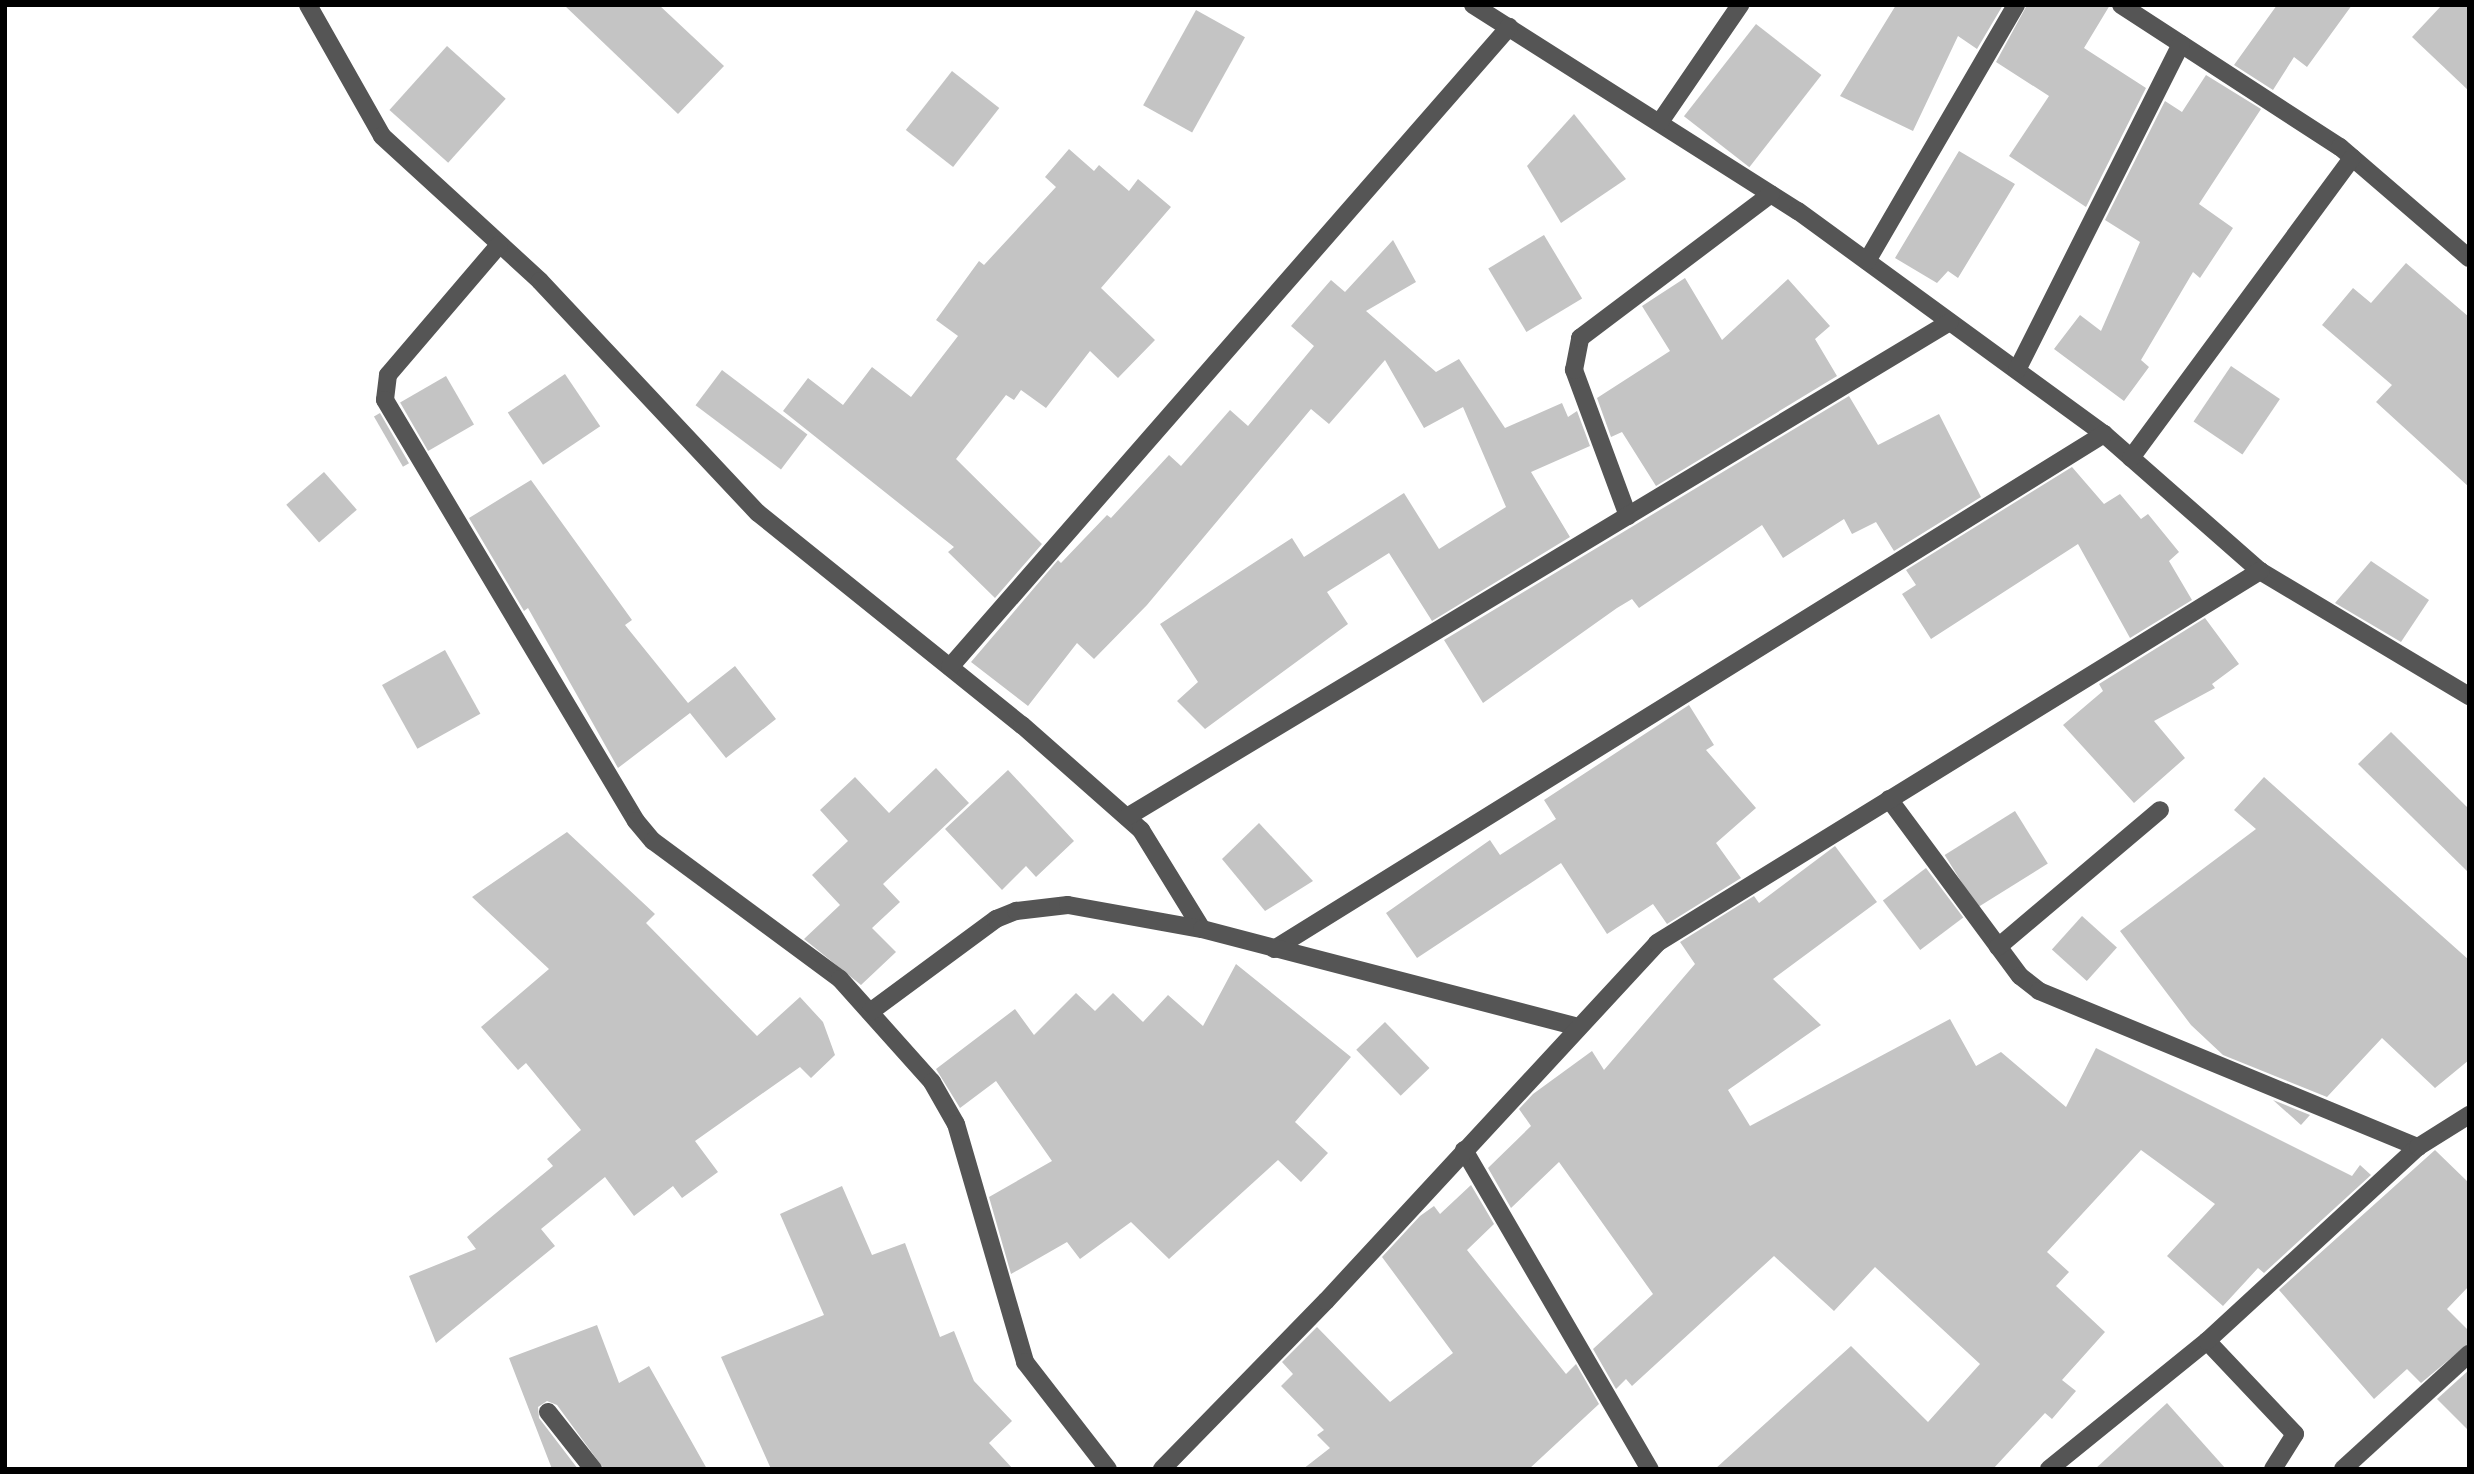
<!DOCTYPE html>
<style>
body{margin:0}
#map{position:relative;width:2474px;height:1474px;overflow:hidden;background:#fff;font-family:Lato,sans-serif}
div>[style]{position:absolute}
.building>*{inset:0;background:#c4c4c4;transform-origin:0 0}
.minor>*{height:18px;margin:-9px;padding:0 9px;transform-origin:9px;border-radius:9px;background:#555}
span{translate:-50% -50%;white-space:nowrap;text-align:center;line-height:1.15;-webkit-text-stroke:5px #fff;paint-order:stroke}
.frame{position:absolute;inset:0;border:7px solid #000;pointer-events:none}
</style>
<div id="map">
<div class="building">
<i style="clip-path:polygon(564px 5px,659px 5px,724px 66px,678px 114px)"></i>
<i style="clip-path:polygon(1896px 5px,2003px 5px,1977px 49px,1958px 36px,1913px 131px,1840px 96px)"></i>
<i style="clip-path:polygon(2027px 5px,2110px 5px,2084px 48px,2146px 88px,2086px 207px,2009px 156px,2049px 96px,1996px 62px)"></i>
<i style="clip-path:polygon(2277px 5px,2352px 5px,2307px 67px,2294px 57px,2273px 90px,2234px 65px)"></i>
<i style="clip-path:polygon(2442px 5px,2469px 5px,2469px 91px,2412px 37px)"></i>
<i style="left:1196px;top:10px;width:56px;height:109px;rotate:29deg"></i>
<i style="left:1756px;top:24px;width:83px;height:117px;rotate:38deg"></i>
<i style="left:447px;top:46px;width:79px;height:86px;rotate:42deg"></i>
<i style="left:952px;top:71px;width:60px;height:75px;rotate:38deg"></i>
<i style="clip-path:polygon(2206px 75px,2261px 109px,2199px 204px,2233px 228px,2200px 278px,2193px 272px,2141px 360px,2149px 367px,2124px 401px,2054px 349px,2080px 315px,2101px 331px,2140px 242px,2105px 220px,2165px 101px,2182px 112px)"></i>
<i style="clip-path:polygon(1574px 114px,1626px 179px,1561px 223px,1527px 166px)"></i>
<i style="clip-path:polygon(1069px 149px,1094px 171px,1099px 165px,1129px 191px,1138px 179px,1171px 207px,1101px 288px,1155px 340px,1118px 378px,1090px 351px,1046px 408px,1021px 390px,1014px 400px,1006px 395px,956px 459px,1042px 544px,995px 598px,948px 552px,954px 547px,783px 411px,808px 378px,843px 405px,872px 367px,911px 397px,958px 336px,936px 320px,979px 261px,984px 265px,1056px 187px,1045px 177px)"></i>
<i style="clip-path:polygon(1959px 151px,2015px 184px,1958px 278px,1948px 271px,1937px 283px,1895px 258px)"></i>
<i style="left:1544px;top:235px;width:74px;height:65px;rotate:59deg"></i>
<i style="clip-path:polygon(1393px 240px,1416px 282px,1366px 311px,1436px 372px,1459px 359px,1505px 428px,1562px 403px,1568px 417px,1577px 411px,1590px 446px,1531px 472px,1570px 537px,1432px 621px,1389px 553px,1327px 592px,1348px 624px,1205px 729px,1177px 701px,1198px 682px,1160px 624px,1292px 538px,1304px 557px,1404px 493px,1439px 549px,1506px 507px,1463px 407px,1424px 428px,1385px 360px,1329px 424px,1311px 409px,1147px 605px,1094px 659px,1077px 643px,1028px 706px,971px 662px,1058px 560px,1061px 563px,1107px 515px,1111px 518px,1169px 455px,1181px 466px,1230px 410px,1248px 426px,1314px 346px,1291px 326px,1331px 280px,1345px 292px)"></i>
<i style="clip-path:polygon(2406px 263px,2469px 317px,2469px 487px,2376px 402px,2392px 385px,2322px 325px,2353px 288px,2371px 303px)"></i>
<i style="clip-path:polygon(1685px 278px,1722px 340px,1788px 279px,1830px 326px,1815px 339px,1837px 376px,1656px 486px,1622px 432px,1611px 437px,1597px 398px,1670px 351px,1642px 306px)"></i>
<i style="left:2231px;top:366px;width:59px;height:67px;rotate:34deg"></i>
<i style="left:722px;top:370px;width:107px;height:44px;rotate:37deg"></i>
<i style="left:565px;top:374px;width:63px;height:69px;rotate:56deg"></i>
<i style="left:446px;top:376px;width:56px;height:53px;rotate:60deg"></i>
<i style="clip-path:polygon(1849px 396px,1878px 445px,1939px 414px,1981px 497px,1894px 551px,1876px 522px,1852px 534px,1844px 519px,1783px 558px,1762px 525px,1639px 608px,1632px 599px,1617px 608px,1483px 703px,1444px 640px)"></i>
<i style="left:380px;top:413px;width:58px;height:7px;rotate:60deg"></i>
<i style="clip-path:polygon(2072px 467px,2104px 504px,2120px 494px,2141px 519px,2148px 514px,2179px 552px,2169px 561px,2192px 600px,2130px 638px,2078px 544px,1931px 639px,1902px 594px,1916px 585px,1906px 570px)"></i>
<i style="left:324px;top:472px;width:50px;height:50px;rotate:49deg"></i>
<i style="clip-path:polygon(531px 480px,632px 620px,625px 625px,688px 703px,735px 666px,776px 719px,726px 758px,690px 713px,618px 768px,528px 608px,524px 611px,469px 518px)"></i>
<i style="clip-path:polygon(2371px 561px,2429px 600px,2401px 642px,2335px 603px)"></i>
<i style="clip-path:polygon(2205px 618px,2239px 664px,2212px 684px,2215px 688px,2154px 721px,2185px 758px,2134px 803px,2063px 725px,2103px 691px,2099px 684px)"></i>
<i style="left:445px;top:650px;width:73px;height:72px;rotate:61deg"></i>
<i style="clip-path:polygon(1689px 705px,1714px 745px,1706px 750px,1756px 808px,1716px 843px,1741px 878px,1667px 924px,1653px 904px,1607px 934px,1561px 863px,1417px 958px,1386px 913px,1490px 840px,1500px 855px,1556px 819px,1544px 800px)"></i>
<i style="clip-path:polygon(2391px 732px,2469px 809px,2469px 873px,2358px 764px)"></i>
<i style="clip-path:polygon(936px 768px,969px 803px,883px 884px,900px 902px,872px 928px,896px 952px,861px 985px,804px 939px,840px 905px,812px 875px,848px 841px,820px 810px,855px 777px,889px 813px)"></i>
<i style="clip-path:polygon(1008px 770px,1074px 841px,1036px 877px,1026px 866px,1002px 890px,945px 829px)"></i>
<i style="clip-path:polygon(2264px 777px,2469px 960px,2469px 1060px,2435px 1088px,2382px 1038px,2327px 1097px,2223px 1055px,2191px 1025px,2120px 931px,2256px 829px,2234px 810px)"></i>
<i style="left:2015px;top:811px;width:62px;height:83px;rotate:58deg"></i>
<i style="clip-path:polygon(1259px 823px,1313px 881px,1265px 911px,1222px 859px)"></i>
<i style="clip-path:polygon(567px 832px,655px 914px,646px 923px,757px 1036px,800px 997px,823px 1022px,835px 1055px,811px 1078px,800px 1067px,695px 1141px,718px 1172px,682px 1198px,673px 1186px,634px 1216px,605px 1177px,541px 1229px,555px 1246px,436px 1343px,409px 1276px,476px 1249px,467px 1237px,553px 1166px,547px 1159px,581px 1130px,526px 1063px,518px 1070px,481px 1027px,549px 969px,472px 897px)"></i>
<i style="clip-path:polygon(1835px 846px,1877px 902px,1773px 979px,1821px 1025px,1728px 1090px,1750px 1126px,1950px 1019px,1976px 1066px,2001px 1052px,2066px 1107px,2096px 1048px,2352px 1176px,2360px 1165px,2371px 1175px,2264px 1273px,2258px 1268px,2223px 1306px,2167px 1256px,2215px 1204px,2141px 1150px,2047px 1252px,2069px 1272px,2056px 1286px,2105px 1332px,2062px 1380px,2076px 1391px,2052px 1419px,2045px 1413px,1993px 1469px,1715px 1469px,1851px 1346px,1928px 1422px,1980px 1364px,1875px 1267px,1834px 1311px,1774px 1256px,1632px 1386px,1626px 1379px,1616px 1389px,1593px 1349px,1653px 1294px,1559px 1162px,1511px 1208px,1488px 1168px,1531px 1126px,1519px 1109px,1533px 1094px,1592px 1051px,1604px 1070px,1695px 964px,1680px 942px,1754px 896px,1759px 903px)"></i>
<i style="left:1926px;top:868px;width:62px;height:54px;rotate:53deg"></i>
<i style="left:2082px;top:916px;width:47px;height:45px;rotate:42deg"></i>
<i style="clip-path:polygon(1236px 964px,1351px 1057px,1295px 1122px,1328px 1153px,1301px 1182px,1278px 1160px,1169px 1259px,1131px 1222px,1080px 1259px,1067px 1242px,1011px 1274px,989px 1197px,1052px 1161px,996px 1081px,960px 1108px,936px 1069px,1015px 1009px,1034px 1035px,1076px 993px,1095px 1011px,1113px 993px,1143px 1022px,1168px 995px,1203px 1026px)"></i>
<i style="left:1385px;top:1022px;width:64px;height:40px;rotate:46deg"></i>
<i style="clip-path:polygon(2273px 1100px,2310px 1115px,2301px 1125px)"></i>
<i style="clip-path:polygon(2435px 1150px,2469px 1183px,2469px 1286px,2447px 1309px,2469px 1331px,2469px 1343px,2421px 1383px,2407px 1369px,2374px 1399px,2279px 1290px)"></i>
<i style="clip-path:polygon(1471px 1185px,1494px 1224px,1467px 1250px,1566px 1374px,1576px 1364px,1599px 1404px,1529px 1469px,1303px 1469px,1330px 1448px,1317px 1435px,1324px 1430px,1281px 1386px,1293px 1374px,1282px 1362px,1317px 1327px,1390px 1402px,1453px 1353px,1382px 1257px,1420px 1216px,1434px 1206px,1440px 1214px)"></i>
<i style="clip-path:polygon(842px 1186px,872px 1255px,905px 1243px,940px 1337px,954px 1331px,974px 1381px,1012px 1421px,989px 1443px,1013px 1469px,771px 1469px,721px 1357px,824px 1315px,780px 1214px)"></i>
<i style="clip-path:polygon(597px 1325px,619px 1383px,649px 1366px,707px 1469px,604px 1469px,557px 1405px,547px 1401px,538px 1407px,539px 1418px,578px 1469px,552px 1469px,509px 1358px)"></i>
<i style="clip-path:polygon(2469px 1370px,2469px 1431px,2437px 1399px)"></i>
<i style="clip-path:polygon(2167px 1403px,2226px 1469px,2095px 1469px)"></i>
</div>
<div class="minor">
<i style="left:308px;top:5px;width:150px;rotate:60.5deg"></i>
<i style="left:382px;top:136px;width:214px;rotate:42.5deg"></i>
<i style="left:540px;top:281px;width:318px;rotate:46.8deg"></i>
<i style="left:758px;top:513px;width:339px;rotate:38.8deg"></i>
<i style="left:1022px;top:725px;width:159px;rotate:41.4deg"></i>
<i style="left:1141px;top:830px;width:116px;rotate:58.4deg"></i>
<i style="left:1473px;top:5px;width:385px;rotate:32.4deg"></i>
<i style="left:1798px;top:211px;width:379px;rotate:36.1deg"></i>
<i style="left:2104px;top:434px;width:208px;rotate:41.3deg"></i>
<i style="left:2260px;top:571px;width:244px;rotate:30.9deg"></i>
<i style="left:2121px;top:5px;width:261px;rotate:33deg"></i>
<i style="left:2340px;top:147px;width:170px;rotate:40.7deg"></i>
<i style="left:1660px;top:122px;width:142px;rotate:-55.6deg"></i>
<i style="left:499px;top:245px;width:171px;rotate:130.5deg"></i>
<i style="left:388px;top:375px;width:25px;rotate:97deg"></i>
<i style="left:385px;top:400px;width:490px;rotate:59.2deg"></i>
<i style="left:636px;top:821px;width:26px;rotate:50deg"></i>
<i style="left:653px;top:841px;width:232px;rotate:36.4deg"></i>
<i style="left:840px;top:979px;width:138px;rotate:48.2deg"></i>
<i style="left:932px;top:1082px;width:48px;rotate:60.3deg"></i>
<i style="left:956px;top:1124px;width:248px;rotate:73.8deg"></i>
<i style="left:1025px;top:1362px;width:135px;rotate:52.2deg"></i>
<i style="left:1867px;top:261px;width:296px;rotate:-59.8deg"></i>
<i style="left:2017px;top:370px;width:365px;rotate:-63.3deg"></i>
<i style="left:2131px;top:458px;width:373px;rotate:-53.6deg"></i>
<i style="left:1628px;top:516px;width:156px;rotate:-110.3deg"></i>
<i style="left:1574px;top:370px;width:33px;rotate:-79deg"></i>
<i style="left:1580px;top:338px;width:239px;rotate:-37deg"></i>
<i style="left:950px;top:667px;width:850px;rotate:-48.86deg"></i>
<i style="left:1889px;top:799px;width:220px;rotate:53.5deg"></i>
<i style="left:2020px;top:976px;width:24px;rotate:38deg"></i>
<i style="left:2039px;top:991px;width:410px;rotate:22.4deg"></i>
<i style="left:1127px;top:817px;width:960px;rotate:-31.03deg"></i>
<i style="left:1998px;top:947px;width:212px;rotate:-40.2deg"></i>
<i style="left:1274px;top:949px;width:977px;rotate:-31.82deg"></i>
<i style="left:870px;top:1012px;width:157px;rotate:-36.4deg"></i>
<i style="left:996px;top:919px;width:22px;rotate:-22deg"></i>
<i style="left:1016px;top:911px;width:52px;rotate:-6.6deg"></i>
<i style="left:1068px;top:905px;width:136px;rotate:10.2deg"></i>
<i style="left:1202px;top:929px;width:384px;rotate:14.6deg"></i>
<i style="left:1464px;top:1150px;width:369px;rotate:59.8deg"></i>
<i style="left:2207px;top:1341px;width:128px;rotate:46.6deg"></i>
<i style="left:2295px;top:1434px;width:41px;rotate:122.2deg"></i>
<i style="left:548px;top:1412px;width:73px;rotate:51.7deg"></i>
<i style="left:1162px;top:1469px;width:235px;rotate:-45.7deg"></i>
<i style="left:1326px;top:1301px;width:488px;rotate:-47.2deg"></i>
<i style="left:1657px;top:943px;width:709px;rotate:-31.67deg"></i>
<i style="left:2049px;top:1469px;width:203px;rotate:-39deg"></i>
<i style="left:2207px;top:1341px;width:287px;rotate:-42.6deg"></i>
<i style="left:2418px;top:1147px;width:60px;rotate:-32.1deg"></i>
<i style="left:2343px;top:1469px;width:171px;rotate:-42.4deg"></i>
</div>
<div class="frame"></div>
</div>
